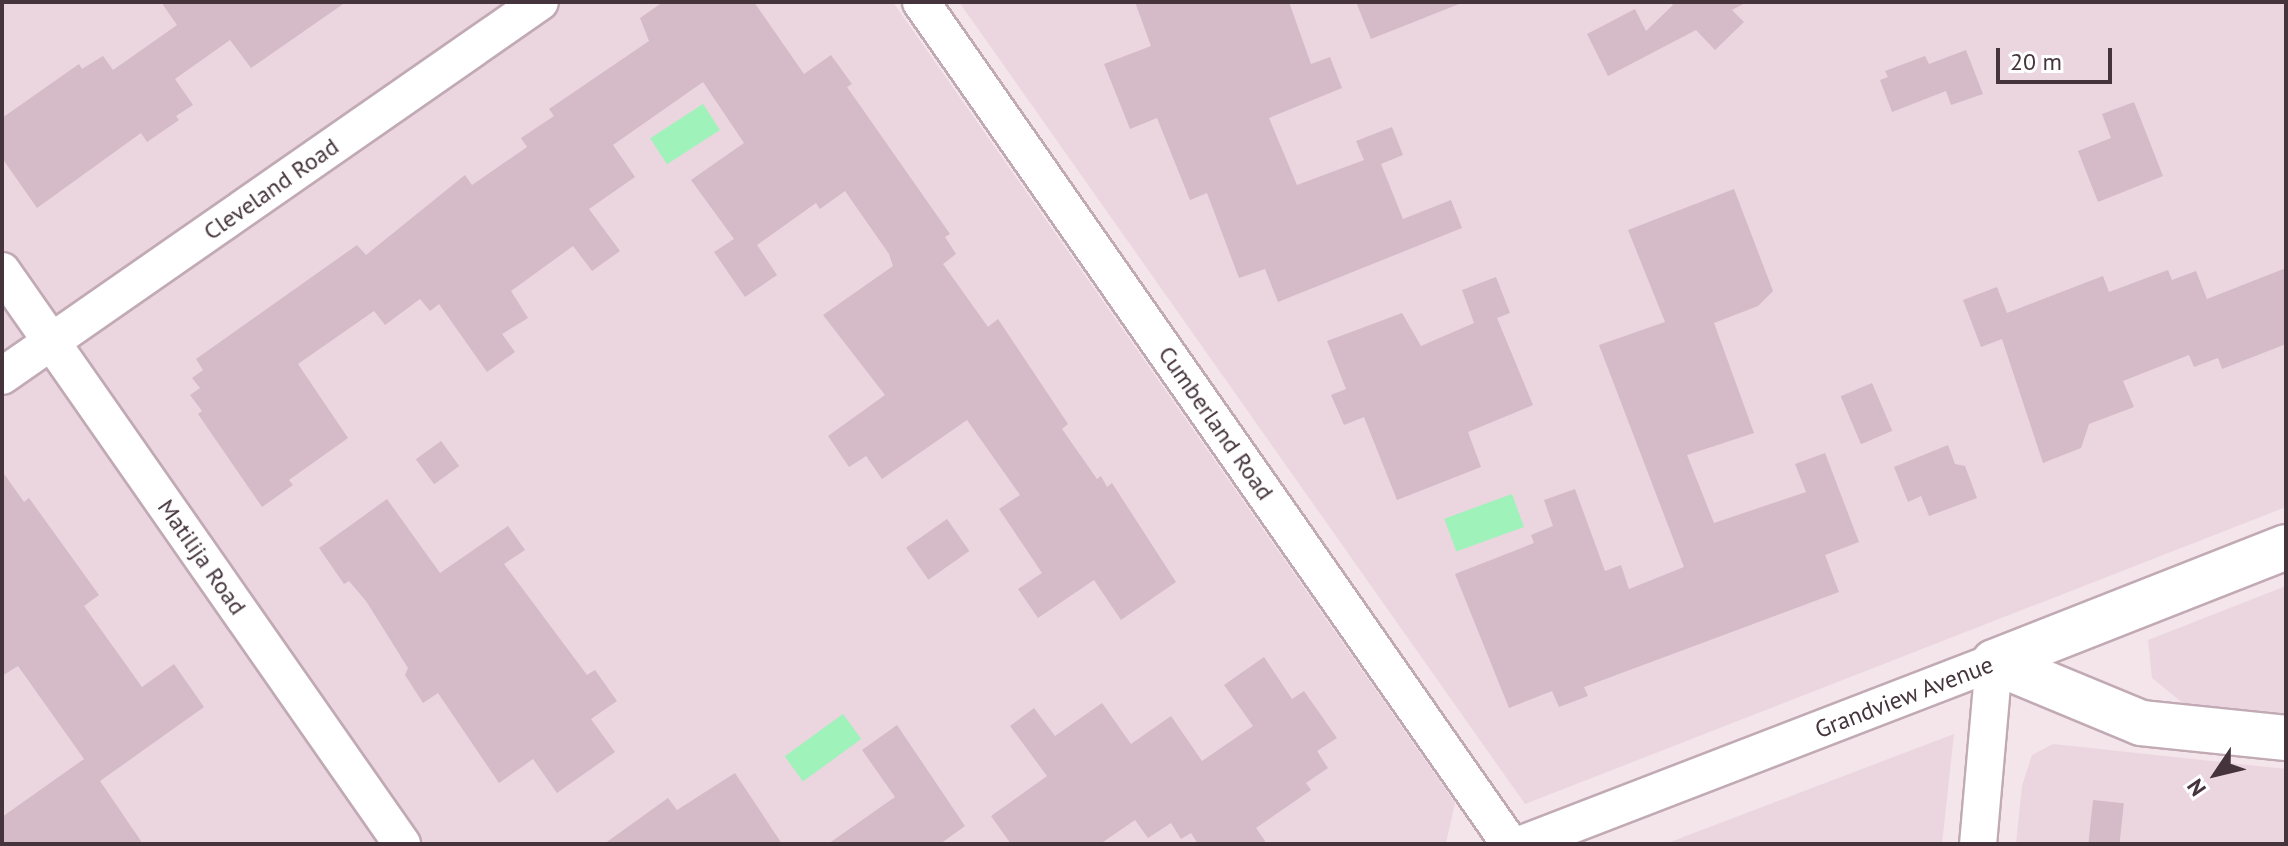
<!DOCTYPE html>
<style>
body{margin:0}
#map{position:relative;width:2288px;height:846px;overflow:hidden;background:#f3e5ea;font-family:"PT Sans",sans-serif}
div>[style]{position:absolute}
.residential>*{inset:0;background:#ebd6df}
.water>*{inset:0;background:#9ef2ba;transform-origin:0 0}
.building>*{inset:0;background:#d5bac7;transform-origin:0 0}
.roads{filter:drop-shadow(2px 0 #c1aab4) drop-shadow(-2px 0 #c1aab4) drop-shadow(0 2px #c1aab4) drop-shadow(0 -2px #c1aab4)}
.minor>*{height:36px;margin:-18px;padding:0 18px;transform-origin:18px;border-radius:18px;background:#fff}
.tertiary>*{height:44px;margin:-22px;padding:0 22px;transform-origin:22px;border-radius:22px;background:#fff}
span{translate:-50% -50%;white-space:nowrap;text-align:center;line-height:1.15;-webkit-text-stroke:8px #fff;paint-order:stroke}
.street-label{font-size:24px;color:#45343c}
.frame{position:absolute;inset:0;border:4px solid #45343c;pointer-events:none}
.north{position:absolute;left:2176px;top:734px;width:80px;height:80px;-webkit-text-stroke:6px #fff;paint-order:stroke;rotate:235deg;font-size:22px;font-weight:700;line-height:32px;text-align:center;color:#45343c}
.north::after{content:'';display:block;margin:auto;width:28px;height:36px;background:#45343c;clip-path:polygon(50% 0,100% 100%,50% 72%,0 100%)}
.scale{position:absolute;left:1996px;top:48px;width:116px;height:36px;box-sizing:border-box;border:4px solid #45343c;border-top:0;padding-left:10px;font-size:24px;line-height:28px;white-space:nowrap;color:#45343c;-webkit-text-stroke:6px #fff;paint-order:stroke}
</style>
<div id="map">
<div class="residential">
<i style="clip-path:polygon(2px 2px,893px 2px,1455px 803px,1446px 843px,2px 844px)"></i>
<i style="clip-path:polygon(959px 2px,2286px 2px,2286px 507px,1525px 804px)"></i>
<i style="clip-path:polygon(2286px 586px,2286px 718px,2190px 709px,2152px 678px,2148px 640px)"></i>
<i style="clip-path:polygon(1954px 734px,1942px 844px,1665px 844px)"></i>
<i style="clip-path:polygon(2053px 744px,2286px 769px,2286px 844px,2016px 844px,2022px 786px,2032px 755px)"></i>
</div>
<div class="water">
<i style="left:703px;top:104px;width:31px;height:63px;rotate:57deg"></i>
<i style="left:1512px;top:494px;width:35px;height:72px;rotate:70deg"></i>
<i style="left:843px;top:714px;width:31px;height:72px;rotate:54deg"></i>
</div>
<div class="building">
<i style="clip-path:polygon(161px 2px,346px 2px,251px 68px,230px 40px,175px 79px,193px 105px,176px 116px,179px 120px,147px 142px,141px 133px,37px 208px,2px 158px,2px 118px,79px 64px,82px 69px,103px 56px,113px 70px,177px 25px)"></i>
<i style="clip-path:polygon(663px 2px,754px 2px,804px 74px,831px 55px,852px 84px,847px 87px,950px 234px,945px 237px,956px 254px,943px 264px,988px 327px,998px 319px,1068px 424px,1062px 429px,1097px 479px,1101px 476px,1107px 487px,1112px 483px,1176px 582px,1121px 620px,1094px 580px,1038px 618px,1018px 589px,1042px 573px,999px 509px,1020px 495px,967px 420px,882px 479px,866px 456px,849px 467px,828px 436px,885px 395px,823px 315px,893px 266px,889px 254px,845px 191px,820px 209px,816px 203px,757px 245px,777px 275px,745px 297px,714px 252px,734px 239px,691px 180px,744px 143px,703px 82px,613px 145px,635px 177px,589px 209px,620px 251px,592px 271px,573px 246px,511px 291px,528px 318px,502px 334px,515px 352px,487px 372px,439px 304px,430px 311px,420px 299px,385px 325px,374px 311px,298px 364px,348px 438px,289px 480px,293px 485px,262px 507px,198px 414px,202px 411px,190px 395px,200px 388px,192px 378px,203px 370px,196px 359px,357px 245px,366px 255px,465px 175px,472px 185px,527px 147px,521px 138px,554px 116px,549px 109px,649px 41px,640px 18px)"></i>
<i style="clip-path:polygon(1135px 2px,1289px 2px,1311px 64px,1330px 57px,1342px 88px,1269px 118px,1297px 185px,1364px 160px,1356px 141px,1392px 127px,1403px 155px,1381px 164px,1403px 219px,1451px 200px,1462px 228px,1278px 302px,1265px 269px,1239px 278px,1207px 193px,1190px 200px,1157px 118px,1130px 129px,1104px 64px,1151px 46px)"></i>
<i style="clip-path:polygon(1356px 2px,1459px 2px,1459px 4px,1371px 39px)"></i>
<i style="clip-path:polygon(1670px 2px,1747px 2px,1732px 10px,1744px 22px,1715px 50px,1696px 30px,1608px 76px,1587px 34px,1635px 9px,1646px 31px,1673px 5px)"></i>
<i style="clip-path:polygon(1966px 50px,1983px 94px,1951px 105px,1946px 91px,1892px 112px,1880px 80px,1888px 77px,1885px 71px,1925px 56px,1929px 64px)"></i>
<i style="clip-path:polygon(2134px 102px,2163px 176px,2098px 202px,2078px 151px,2111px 138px,2102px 114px)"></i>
<i style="clip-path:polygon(1734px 189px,1773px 291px,1758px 306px,1714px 323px,1754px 433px,1687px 455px,1714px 523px,1806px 492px,1795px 464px,1825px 453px,1859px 542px,1825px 555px,1839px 592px,1584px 687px,1588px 696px,1559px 707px,1552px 691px,1509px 708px,1455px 574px,1534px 543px,1531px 535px,1553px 526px,1544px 500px,1575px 489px,1605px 571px,1621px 565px,1629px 589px,1684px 567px,1599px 345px,1665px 322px,1628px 230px)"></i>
<i style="clip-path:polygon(2286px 268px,2286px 344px,2222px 369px,2218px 358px,2194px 367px,2189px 355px,2123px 381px,2134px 407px,2089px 424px,2081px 448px,2043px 463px,2002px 339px,1981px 347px,1963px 300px,1997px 287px,2007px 313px,2103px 276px,2109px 292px,2168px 270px,2172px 280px,2196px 271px,2207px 299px)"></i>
<i style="clip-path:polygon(1496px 277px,1510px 313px,1497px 318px,1533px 405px,1468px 432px,1481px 467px,1397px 500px,1364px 417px,1344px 425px,1331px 395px,1346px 389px,1327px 341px,1402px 313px,1421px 346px,1474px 323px,1462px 290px)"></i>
<i style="left:1872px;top:383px;width:52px;height:34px;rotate:67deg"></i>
<i style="left:441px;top:441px;width:31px;height:31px;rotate:54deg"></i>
<i style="clip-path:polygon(1948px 445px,1955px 464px,1965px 466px,1977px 498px,1929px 516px,1921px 496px,1908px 502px,1894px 467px)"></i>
<i style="clip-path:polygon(2px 471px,24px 502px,29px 498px,99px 595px,84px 606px,142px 687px,174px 664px,204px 707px,100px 781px,143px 844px,2px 844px,2px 817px,84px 759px,18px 666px,2px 676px)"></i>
<i style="clip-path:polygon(387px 499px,440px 573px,508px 526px,525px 550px,504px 564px,587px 675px,595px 670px,617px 701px,591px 719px,615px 752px,557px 793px,533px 759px,499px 783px,438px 693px,423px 703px,405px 675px,408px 668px,366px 601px,349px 581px,344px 584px,319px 548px)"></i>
<i style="left:947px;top:519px;width:39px;height:50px;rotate:55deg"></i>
<i style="clip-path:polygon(1264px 657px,1292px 699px,1304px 691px,1337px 738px,1317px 751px,1328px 768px,1306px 783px,1311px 790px,1256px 828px,1267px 844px,1198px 844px,1191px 833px,1181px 839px,1171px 823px,1148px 838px,1135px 820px,1100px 844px,1011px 844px,991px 816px,1047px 776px,1010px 726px,1034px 708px,1055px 736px,1102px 703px,1131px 744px,1171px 716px,1202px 761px,1253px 726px,1224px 685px)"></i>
<i style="clip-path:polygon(897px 725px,965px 826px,940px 844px,828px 844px,895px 797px,862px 750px)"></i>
<i style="clip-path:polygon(735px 773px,782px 844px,604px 844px,668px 798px,677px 810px)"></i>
<i style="left:2093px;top:800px;width:31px;height:44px;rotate:6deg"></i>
</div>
<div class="roads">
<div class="minor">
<i style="left:921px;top:2px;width:1028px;rotate:55.03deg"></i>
<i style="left:2px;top:271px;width:699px;rotate:55.08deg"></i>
<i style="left:2px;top:376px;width:655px;rotate:-34.81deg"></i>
<i style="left:1522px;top:844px;width:506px;rotate:-21.09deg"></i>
<i style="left:1994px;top:662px;width:183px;rotate:95deg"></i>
</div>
<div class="tertiary">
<i style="left:1994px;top:662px;width:314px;rotate:-21.5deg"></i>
<i style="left:1994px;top:662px;width:159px;rotate:22.5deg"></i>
<i style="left:2141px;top:723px;width:146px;rotate:5.9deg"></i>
</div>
</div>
<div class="street-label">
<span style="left:271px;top:189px;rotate:-35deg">Cleveland Road</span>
<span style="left:1216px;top:423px;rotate:55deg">Cumberland Road</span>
<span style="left:202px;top:557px;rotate:55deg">Matilija Road</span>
<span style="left:1904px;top:697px;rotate:-21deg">Grandview Avenue</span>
</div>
<div class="frame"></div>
<div class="north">N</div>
<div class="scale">20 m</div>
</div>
